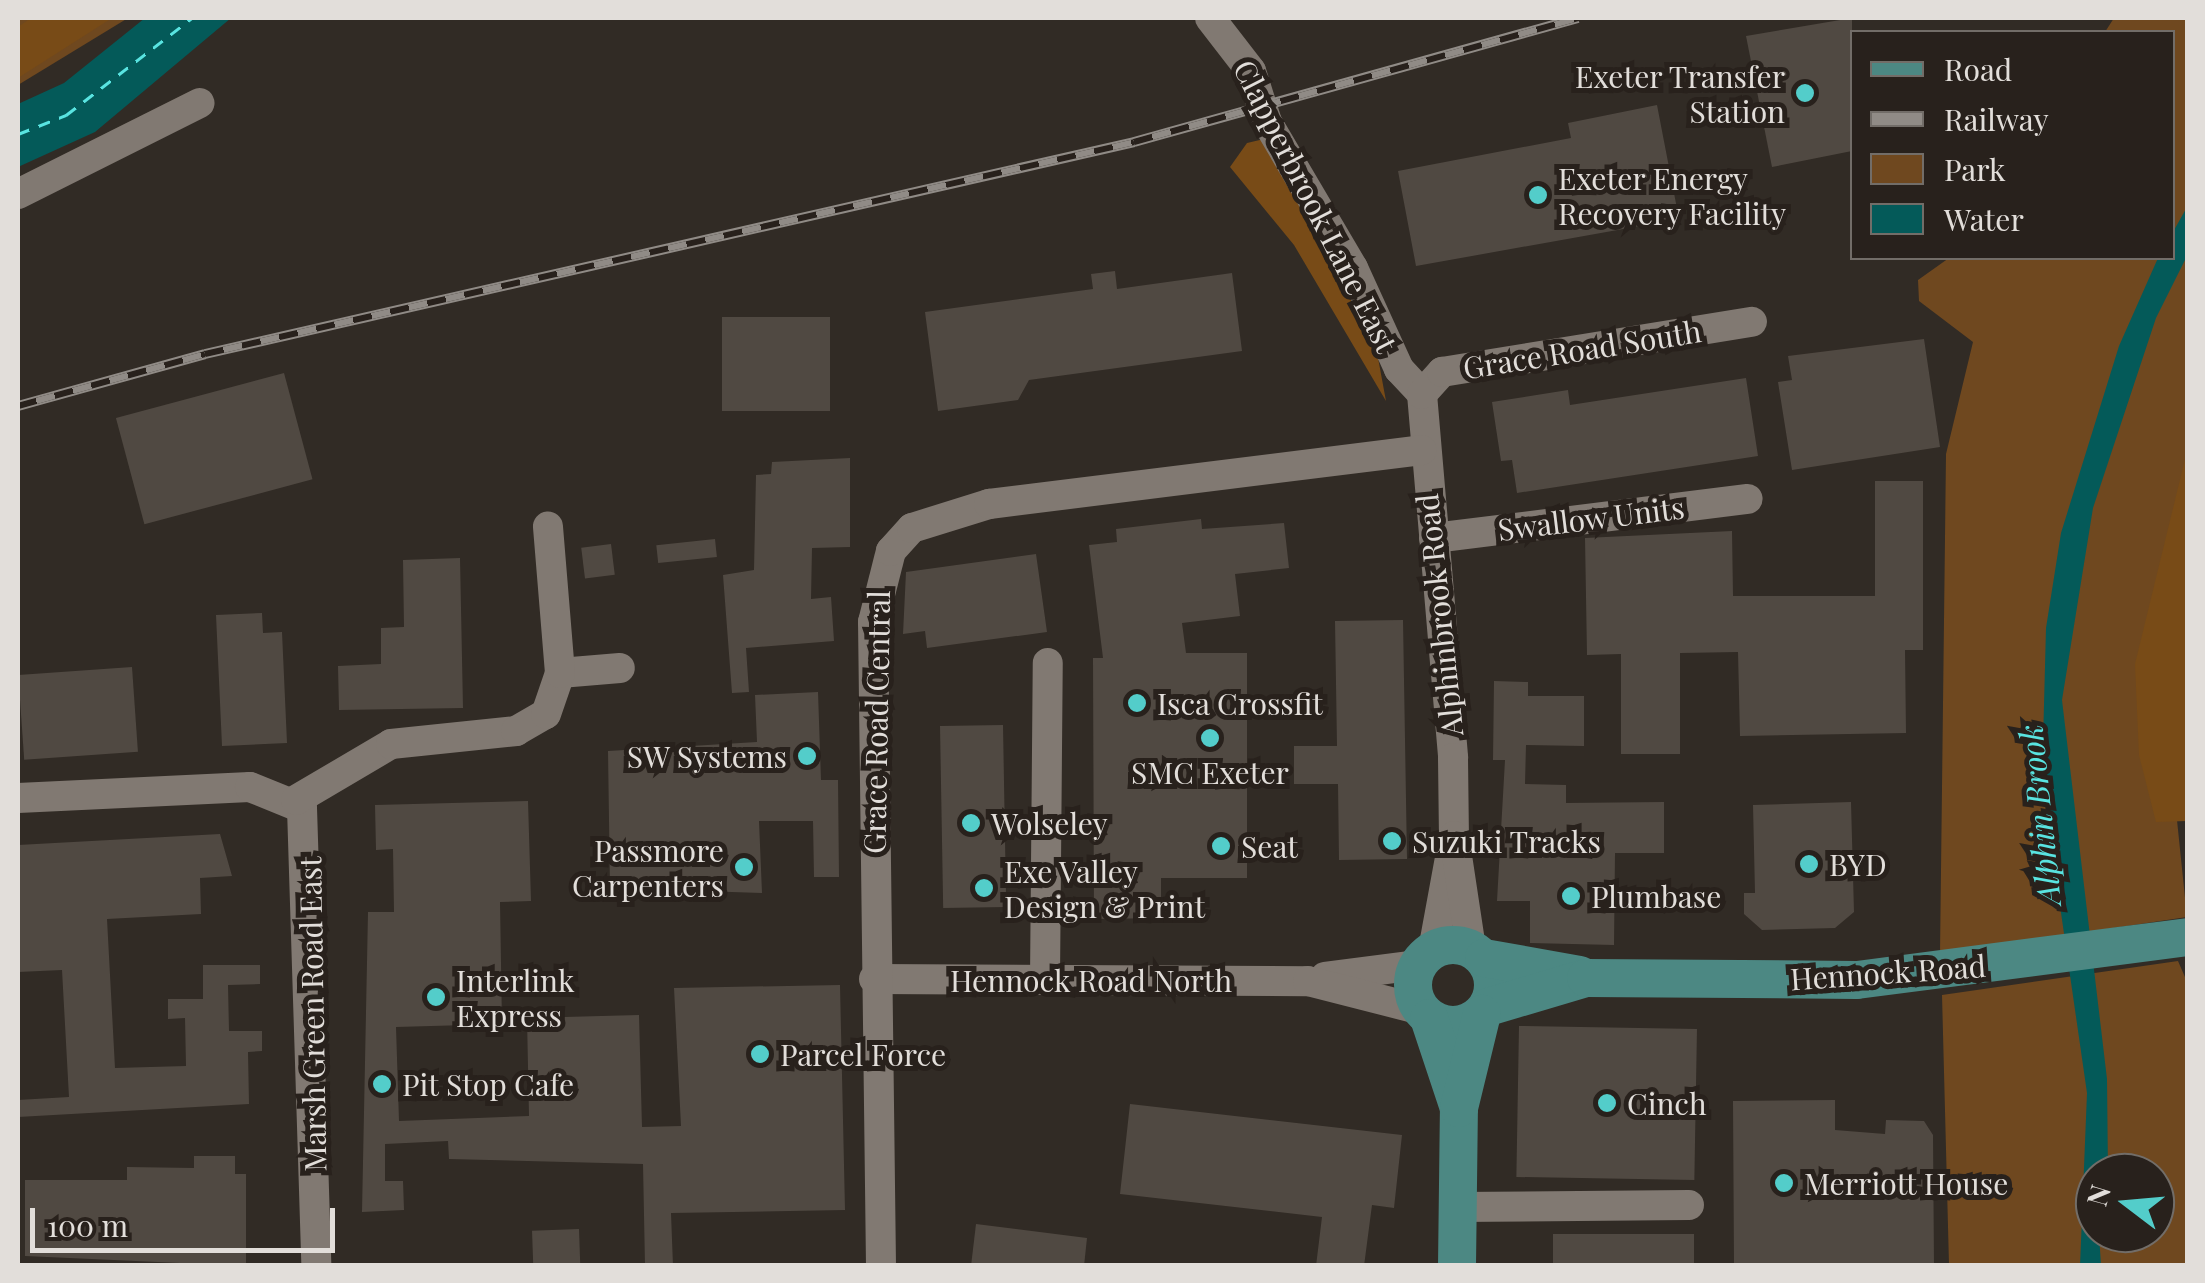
<!DOCTYPE html>
<style>
body{margin:0}
#map{position:relative;width:2205px;height:1283px;overflow:hidden;background:#312b25;font-family:"Playfair Display",serif}
div>[style]{position:absolute}
.green>*{inset:0;background:#6f481f}
.forest>*{inset:0;background:#784b17}
.water>*{inset:0;background:#045a59}
.ferry>*{height:2.5px;margin-top:-1.25px;transform-origin:0;background:repeating-linear-gradient(90deg,#59e4e1 0 12px,transparent 0 22px)}
.building>*{inset:0;background:#504942;transform-origin:0 0}
.minor>*{height:30px;margin:-15px;padding:0 15px;transform-origin:15px;border-radius:15px;background:#817972}
.major>*{height:38px;margin:-19px;padding:0 19px;transform-origin:19px;border-radius:19px;background:#4c8883}
.major>.ring{margin:-19px;padding:0;box-sizing:content-box;background:none;border:38px solid #4c8883;border-radius:50%}
.rail>*{height:10px;margin-top:-5px;transform-origin:0;background:repeating-linear-gradient(90deg,#28211c 0 19px,#908b86 0 38px);box-sizing:border-box;border-block:2px solid #908b86}
.dots>*{width:28px;height:28px;translate:-50% -50%;box-sizing:border-box;border:5px solid #28211c;border-radius:50%}
span{translate:-50% -50%;white-space:nowrap;text-align:center;line-height:1.15;-webkit-text-stroke:10px #28211c;paint-order:stroke}
.poi-label{font-size:30px;color:#e2deda}
.right{translate:-100% -50%;text-align:right}
.left{translate:0 -50%;text-align:left}
.street-label{font-size:30px;color:#e2deda}
.water-label{font-size:32px;color:#59e4e1;font-style:italic}
.frame{position:absolute;inset:0;border:20px solid #e2deda;pointer-events:none}
.legend{position:absolute;left:1850px;top:30px;width:325px;height:230px;box-sizing:border-box;background:#28211c;border:2px solid #726d68;margin:0;padding:12px 18px;list-style:none;font-size:30px;color:#e2deda}
.legend li{display:flex;align-items:center;gap:20px;height:50px}
.legend b{width:50px;border:2px solid #726d68}
.north{position:absolute;left:2075px;top:1153px;width:100px;height:100px;box-sizing:border-box;background:#28211c;border:2px solid #726d68;border-radius:50%;rotate:286deg;font-size:28px;font-weight:700;line-height:40px;text-align:center;color:#e2deda}
.north::after{content:'';display:block;margin:auto;width:35px;height:45px;background:#53cdca;clip-path:polygon(50% 0,100% 100%,50% 72%,0 100%)}
.scale{position:absolute;left:30px;top:1208px;width:305px;height:45px;box-sizing:border-box;border:5px solid #e2deda;border-top:0;padding-left:12px;font-size:30px;line-height:35px;white-space:nowrap;color:#e2deda;-webkit-text-stroke:8px #28211c;paint-order:stroke}
</style>
<div id="map">
<div class="green">
<i style="clip-path:polygon(18px 18px,128px 18px,18px 85px)"></i>
<i style="clip-path:polygon(2114px 18px,2187px 18px,2188px 593px,2171px 762px,2187px 917px,1940px 954px,1946px 454px,1973px 342px,1919px 301px,1918px 280px,1949px 258px,2172px 258px,2172px 32px,2105px 32px)"></i>
<i style="clip-path:polygon(evenodd,2178px 961px,2188px 984px,2187px 1265px,1949px 1265px,1942px 995px,2178px 961px,2095px 1173px,2155px 1173px,2155px 1233px,2095px 1233px,2095px 1173px)"></i>
</div>
<div class="forest">
<i style="clip-path:polygon(31px 18px,112px 18px,18px 78px,18px 27px)"></i>
<i style="clip-path:polygon(1264px 139px,1376px 347px,1386px 401px,1294px 245px,1230px 167px,1247px 143px)"></i>
<i style="clip-path:polygon(2187px 451px,2187px 821px,2156px 822px,2139px 755px,2135px 664px)"></i>
</div>
<div class="water">
<i style="clip-path:polygon(145px 18px,231px 18px,95px 132px,18px 167px,18px 104px,64px 83px)"></i>
<i style="clip-path:polygon(2187px 207px,2187px 256px,2156px 318px,2093px 508px,2062px 700px,2107px 1079px,2108px 1173px,2095px 1173px,2101px 1265px,2080px 1266px,2087px 1093px,2042px 781px,2046px 628px,2061px 533px,2119px 346px,2158px 258px,2172px 258px,2173px 232px)"></i>
</div>
<div class="ferry">
<i style="left:18px;top:134px;width:52px;rotate:-21.6deg"></i>
<i style="left:66px;top:115px;width:159px;rotate:-37.6deg"></i>
</div>
<div class="building">
<i style="clip-path:polygon(1852px 18px,1852px 151px,1772px 167px,1746px 36px)"></i>
<i style="clip-path:polygon(1657px 105px,1679px 219px,1416px 266px,1398px 171px,1571px 138px,1568px 123px)"></i>
<i style="clip-path:polygon(1115px 271px,1117px 289px,1232px 273px,1242px 351px,1029px 380px,1018px 400px,938px 411px,925px 312px,1093px 289px,1091px 274px)"></i>
<i style="left:830px;top:317px;width:94px;height:108px;rotate:90deg"></i>
<i style="clip-path:polygon(1924px 339px,1940px 447px,1792px 470px,1778px 382px,1792px 380px,1788px 356px)"></i>
<i style="left:284px;top:373px;width:110px;height:174px;rotate:75deg"></i>
<i style="clip-path:polygon(1746px 378px,1758px 456px,1517px 493px,1512px 460px,1501px 461px,1492px 402px,1568px 390px,1570px 405px)"></i>
<i style="clip-path:polygon(850px 458px,850px 547px,812px 548px,811px 599px,831px 597px,834px 641px,746px 648px,749px 692px,732px 693px,723px 575px,754px 570px,756px 475px,771px 474px,772px 462px)"></i>
<i style="clip-path:polygon(1875px 481px,1923px 481px,1923px 650px,1905px 650px,1906px 733px,1740px 736px,1738px 652px,1680px 653px,1680px 754px,1621px 754px,1621px 654px,1587px 655px,1585px 538px,1732px 531px,1733px 596px,1875px 596px)"></i>
<i style="clip-path:polygon(1201px 519px,1202px 529px,1284px 523px,1289px 568px,1235px 574px,1240px 616px,1182px 623px,1186px 653px,1247px 653px,1247px 878px,1161px 878px,1161px 918px,1094px 919px,1093px 658px,1103px 658px,1089px 545px,1117px 542px,1116px 529px)"></i>
<i style="left:715px;top:539px;width:18px;height:59px;rotate:84deg"></i>
<i style="left:611px;top:544px;width:31px;height:30px;rotate:83deg"></i>
<i style="clip-path:polygon(1036px 554px,1047px 632px,927px 648px,925px 631px,903px 634px,906px 572px)"></i>
<i style="clip-path:polygon(460px 558px,463px 708px,339px 710px,338px 666px,381px 664px,381px 628px,404px 627px,403px 560px)"></i>
<i style="clip-path:polygon(262px 613px,263px 633px,282px 632px,287px 743px,222px 746px,216px 615px)"></i>
<i style="clip-path:polygon(1403px 620px,1407px 859px,1339px 860px,1338px 784px,1294px 784px,1294px 746px,1337px 746px,1335px 621px)"></i>
<i style="left:132px;top:667px;width:85px;height:114px;rotate:86deg"></i>
<i style="clip-path:polygon(1494px 681px,1528px 682px,1528px 696px,1584px 696px,1584px 746px,1526px 745px,1525px 784px,1566px 785px,1566px 803px,1664px 802px,1664px 853px,1615px 853px,1614px 945px,1530px 943px,1530px 901px,1497px 901px,1505px 760px,1493px 760px)"></i>
<i style="clip-path:polygon(818px 692px,821px 780px,838px 780px,839px 877px,814px 877px,813px 821px,759px 821px,762px 893px,610px 888px,608px 751px,757px 742px,755px 695px)"></i>
<i style="left:1003px;top:725px;width:182px;height:63px;rotate:89deg"></i>
<i style="clip-path:polygon(528px 801px,531px 901px,500px 902px,502px 1024px,396px 1027px,399px 1121px,529px 1116px,527px 1018px,639px 1015px,642px 1127px,681px 1126px,674px 988px,840px 985px,845px 1210px,671px 1213px,673px 1266px,645px 1266px,643px 1164px,449px 1159px,448px 1141px,385px 1144px,385px 1181px,403px 1181px,404px 1210px,362px 1212px,368px 912px,394px 912px,393px 849px,376px 850px,375px 805px)"></i>
<i style="clip-path:polygon(1851px 802px,1854px 912px,1835px 928px,1762px 930px,1744px 914px,1744px 893px,1755px 893px,1753px 805px)"></i>
<i style="clip-path:polygon(220px 834px,232px 876px,200px 878px,201px 914px,107px 919px,115px 1068px,186px 1066px,185px 1018px,168px 1019px,168px 999px,203px 999px,203px 965px,260px 965px,260px 984px,228px 985px,229px 1031px,262px 1031px,262px 1051px,248px 1052px,249px 1104px,18px 1117px,18px 1100px,69px 1097px,62px 970px,18px 972px,18px 845px)"></i>
<i style="left:1519px;top:1026px;width:178px;height:151px;rotate:1deg"></i>
<i style="clip-path:polygon(1835px 1100px,1835px 1130px,1885px 1134px,1886px 1120px,1924px 1121px,1933px 1135px,1934px 1266px,1734px 1266px,1733px 1101px)"></i>
<i style="clip-path:polygon(1130px 1104px,1402px 1135px,1394px 1208px,1372px 1205px,1364px 1266px,1316px 1266px,1322px 1217px,1120px 1194px)"></i>
<i style="clip-path:polygon(194px 1156px,235px 1156px,235px 1174px,246px 1174px,246px 1266px,25px 1256px,25px 1180px,127px 1180px,127px 1167px,194px 1168px)"></i>
<i style="clip-path:polygon(976px 1224px,1087px 1238px,1084px 1266px,971px 1266px)"></i>
<i style="left:579px;top:1229px;width:37px;height:47px;rotate:88deg"></i>
<i style="left:1694px;top:1234px;width:32px;height:141px;rotate:90deg"></i>
</div>
<div class="minor">
<i style="left:1210px;top:18px;width:67px;rotate:52.3deg"></i>
<i style="left:1251px;top:71px;width:53px;rotate:72.6deg"></i>
<i style="left:1267px;top:122px;width:169px;rotate:59.5deg"></i>
<i style="left:1353px;top:268px;width:111px;rotate:65.5deg"></i>
<i style="left:1399px;top:369px;width:34px;rotate:47deg"></i>
<i style="left:18px;top:194px;width:203px;rotate:-26.6deg"></i>
<i style="left:1422px;top:394px;width:365px;rotate:85.1deg"></i>
<i style="left:1453px;top:758px;width:78px;rotate:89.3deg"></i>
<i style="left:1454px;top:836px;width:116px;rotate:100.4deg"></i>
<i style="left:1422px;top:394px;width:30px;rotate:-48deg"></i>
<i style="left:1442px;top:372px;width:314px;rotate:-9.2deg"></i>
<i style="left:1434px;top:538px;width:316px;rotate:-7.1deg"></i>
<i style="left:560px;top:673px;width:60px;rotate:-4.8deg"></i>
<i style="left:18px;top:798px;width:232px;rotate:-2.7deg"></i>
<i style="left:250px;top:787px;width:56px;rotate:22deg"></i>
<i style="left:302px;top:808px;width:458px;rotate:88.2deg"></i>
<i style="left:296px;top:800px;width:110px;rotate:-30.5deg"></i>
<i style="left:391px;top:744px;width:126px;rotate:-5.9deg"></i>
<i style="left:516px;top:731px;width:34px;rotate:-30deg"></i>
<i style="left:546px;top:714px;width:43px;rotate:-71.1deg"></i>
<i style="left:560px;top:673px;width:147px;rotate:-94.7deg"></i>
<i style="left:1454px;top:836px;width:113px;rotate:81.4deg"></i>
<i style="left:1325px;top:977px;width:94px;rotate:-7.4deg"></i>
<i style="left:874px;top:979px;width:434px;rotate:0.3deg"></i>
<i style="left:1308px;top:981px;width:118px;rotate:14.3deg"></i>
<i style="left:1045px;top:979px;width:316px;rotate:-89.5deg"></i>
<i style="left:1457px;top:1207px;width:232px;rotate:-0.5deg"></i>
<i style="left:881px;top:1266px;width:644px;rotate:-90.71deg"></i>
<i style="left:873px;top:622px;width:73px;rotate:-75.8deg"></i>
<i style="left:891px;top:551px;width:31px;rotate:-48deg"></i>
<i style="left:912px;top:528px;width:81px;rotate:-17.3deg"></i>
<i style="left:989px;top:504px;width:436px;rotate:-7.1deg"></i>
</div>
<div class="major">
<i class="ring" style="left:1413px;top:945px;width:42px;height:42px"></i>
<i style="left:1484px;top:958px;width:97px;rotate:10deg"></i>
<i style="left:1488px;top:1007px;width:102px;rotate:-16.5deg"></i>
<i style="left:1586px;top:978px;width:271px;rotate:0.4deg"></i>
<i style="left:1857px;top:980px;width:334px;rotate:-7.4deg"></i>
<i style="left:1429px;top:1018px;width:95px;rotate:71.6deg"></i>
<i style="left:1457px;top:1266px;width:158px;rotate:-89.3deg"></i>
<i style="left:1459px;top:1108px;width:97px;rotate:-76.3deg"></i>
</div>
<div class="rail">
<i style="left:18px;top:406px;width:194px;rotate:-15.5deg"></i>
<i style="left:205px;top:354px;width:953px;rotate:-12.85deg"></i>
<i style="left:1134px;top:142px;width:461px;rotate:-15.6deg"></i>
</div>
<div class="dots">
<i style="left:1805px;top:93px;background:#53cdca"></i>
<i style="left:1538px;top:195px;background:#53cdca"></i>
<i style="left:1137px;top:703px;background:#53cdca"></i>
<i style="left:1210px;top:738px;background:#53cdca"></i>
<i style="left:807px;top:756px;background:#53cdca"></i>
<i style="left:971px;top:823px;background:#53cdca"></i>
<i style="left:1392px;top:841px;background:#53cdca"></i>
<i style="left:1221px;top:846px;background:#53cdca"></i>
<i style="left:1809px;top:864px;background:#53cdca"></i>
<i style="left:744px;top:867px;background:#53cdca"></i>
<i style="left:984px;top:888px;background:#53cdca"></i>
<i style="left:1571px;top:896px;background:#53cdca"></i>
<i style="left:436px;top:997px;background:#53cdca"></i>
<i style="left:760px;top:1054px;background:#53cdca"></i>
<i style="left:382px;top:1084px;background:#53cdca"></i>
<i style="left:1607px;top:1103px;background:#53cdca"></i>
<i style="left:1784px;top:1183px;background:#53cdca"></i>
</div>
<div class="poi-label">
<span class="right" style="left:1785px;top:93px">Exeter Transfer<br>Station</span>
<span class="left" style="left:1558px;top:195px">Exeter Energy<br>Recovery Facility</span>
<span class="left" style="left:1157px;top:703px">Isca Crossfit</span>
<span class="right" style="left:787px;top:756px">SW Systems</span>
<span style="left:1210px;top:772px">SMC Exeter</span>
<span class="left" style="left:991px;top:823px">Wolseley</span>
<span class="left" style="left:1412px;top:841px">Suzuki Tracks</span>
<span class="left" style="left:1241px;top:846px">Seat</span>
<span class="right" style="left:724px;top:867px">Passmore<br>Carpenters</span>
<span class="left" style="left:1829px;top:864px">BYD</span>
<span class="left" style="left:1004px;top:888px">Exe Valley<br>Design &amp; Print</span>
<span class="left" style="left:1591px;top:896px">Plumbase</span>
<span class="left" style="left:456px;top:997px">Interlink<br>Express</span>
<span class="left" style="left:780px;top:1054px">Parcel Force</span>
<span class="left" style="left:402px;top:1084px">Pit Stop Cafe</span>
<span class="left" style="left:1627px;top:1103px">Cinch</span>
<span class="left" style="left:1804px;top:1183px">Merriott House</span>
</div>
<div class="street-label">
<span style="left:1316px;top:206px;rotate:63deg">Clapperbrook Lane East</span>
<span style="left:1582px;top:349px;rotate:-9deg">Grace Road South</span>
<span style="left:1591px;top:518px;rotate:-7deg">Swallow Units</span>
<span style="left:1439px;top:615px;rotate:-96deg">Alphinbrook Road</span>
<span style="left:876px;top:722px;rotate:-89deg">Grace Road Central</span>
<span style="left:1888px;top:972px;rotate:-4deg">Hennock Road</span>
<span style="left:1091px;top:980px">Hennock Road North</span>
<span style="left:312px;top:1014px;rotate:-91deg">Marsh Green Road East</span>
</div>
<div class="water-label">
<span style="left:2039px;top:815px;rotate:-96deg">Alphin Brook</span>
</div>
<div class="frame"></div>
<ul class="legend">
<li><b style="height:12px;background:#4c8883"></b>Road</li>
<li><b style="height:12px;background:#908b86"></b>Railway</li>
<li><b style="height:28px;background:#6f481f"></b>Park</li>
<li><b style="height:28px;background:#045a59"></b>Water</li>
</ul>
<div class="north">N</div>
<div class="scale">100 m</div>
</div>
